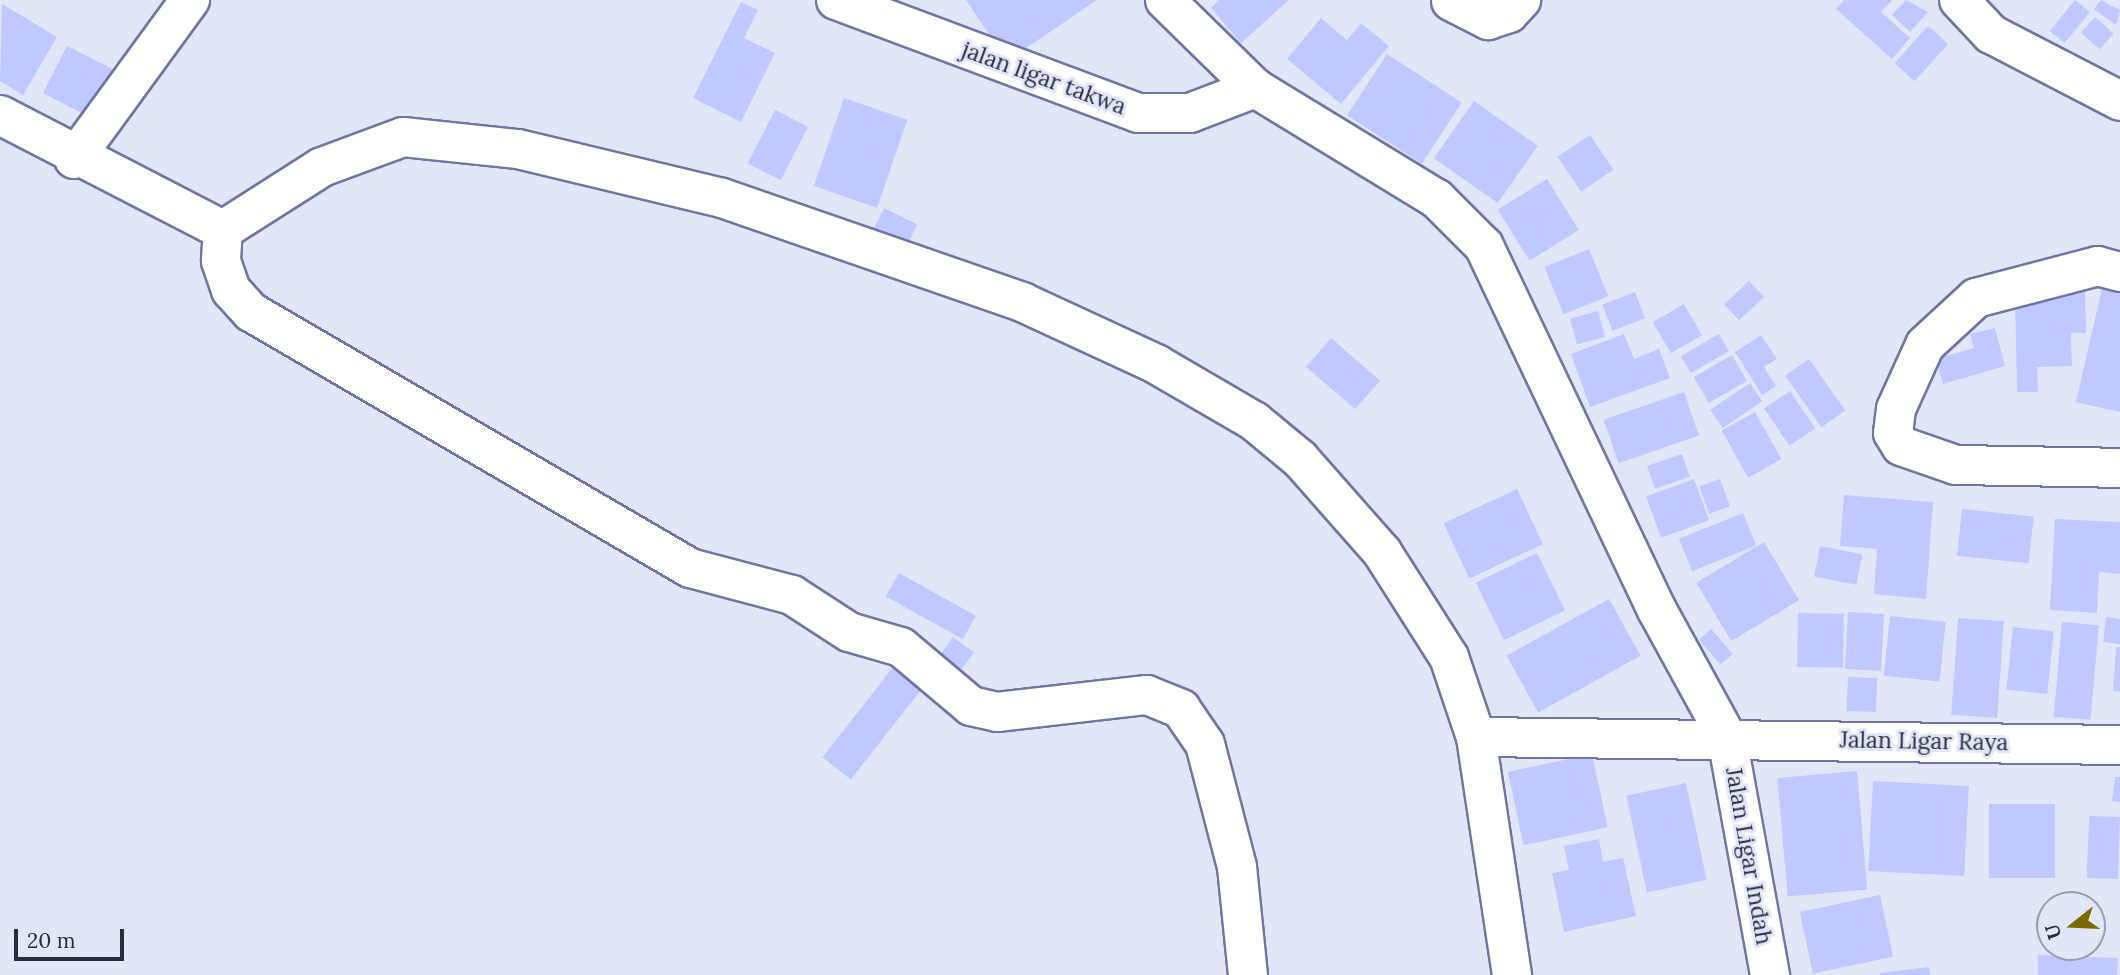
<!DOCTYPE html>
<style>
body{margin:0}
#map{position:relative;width:2120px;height:975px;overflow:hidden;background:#e2e6f9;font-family:Lora,serif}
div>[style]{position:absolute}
.building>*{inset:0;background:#c0c8ff;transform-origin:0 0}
.roads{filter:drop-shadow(2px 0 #7076a1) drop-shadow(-2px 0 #7076a1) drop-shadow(0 2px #7076a1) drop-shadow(0 -2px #7076a1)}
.minor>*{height:38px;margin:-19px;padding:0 19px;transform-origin:19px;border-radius:19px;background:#fff}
span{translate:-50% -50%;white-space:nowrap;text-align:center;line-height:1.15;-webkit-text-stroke:6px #e2e6f9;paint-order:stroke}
.street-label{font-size:23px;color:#292c3e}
.north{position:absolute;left:2036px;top:891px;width:70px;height:70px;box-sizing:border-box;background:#e2e6f9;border:2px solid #989cae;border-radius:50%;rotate:252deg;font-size:19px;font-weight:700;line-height:28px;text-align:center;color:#292c3e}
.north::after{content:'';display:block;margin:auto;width:24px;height:32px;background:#7a6900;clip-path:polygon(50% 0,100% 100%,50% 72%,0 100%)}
.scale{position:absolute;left:14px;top:929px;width:110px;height:32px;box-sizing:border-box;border:4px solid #292c3e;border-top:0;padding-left:9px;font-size:21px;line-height:24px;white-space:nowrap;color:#292c3e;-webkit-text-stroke:5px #e2e6f9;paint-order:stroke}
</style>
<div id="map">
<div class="building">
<i style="clip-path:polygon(966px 0,1097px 0,1007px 61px)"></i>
<i style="clip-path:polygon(1219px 0,1289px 0,1241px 43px,1211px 8px)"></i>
<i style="clip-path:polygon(1844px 0,1892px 0,1881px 12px,1910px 38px,1892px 59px,1836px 9px)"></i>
<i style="clip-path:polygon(1906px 0,1928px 12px,1910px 32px,1892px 15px)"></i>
<i style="left:2075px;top:0;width:19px;height:40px;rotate:39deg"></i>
<i style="clip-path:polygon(2101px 0,2120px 10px,2116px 25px,2094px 9px)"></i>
<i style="clip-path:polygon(741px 2px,758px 10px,744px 38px,775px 53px,741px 122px,693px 98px)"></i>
<i style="clip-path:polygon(2px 4px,57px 37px,23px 95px,0 81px)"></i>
<i style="left:2095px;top:17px;width:25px;height:21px;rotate:42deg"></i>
<i style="clip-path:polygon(1321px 18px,1347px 40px,1361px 23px,1389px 46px,1341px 104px,1287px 59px)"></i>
<i style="left:1928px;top:26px;width:27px;height:50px;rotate:42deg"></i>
<i style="left:67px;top:46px;width:54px;height:53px;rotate:27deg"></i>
<i style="left:1387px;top:54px;width:89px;height:73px;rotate:33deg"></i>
<i style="left:844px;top:98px;width:67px;height:93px;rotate:19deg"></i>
<i style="left:1474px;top:101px;width:78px;height:70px;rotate:35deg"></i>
<i style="left:775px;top:110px;width:37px;height:60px;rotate:27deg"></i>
<i style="left:1590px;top:135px;width:42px;height:39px;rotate:56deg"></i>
<i style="left:1547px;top:179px;width:60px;height:58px;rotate:58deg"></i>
<i style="left:884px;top:208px;width:37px;height:25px;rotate:26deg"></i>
<i style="left:1589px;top:249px;width:51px;height:48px;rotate:68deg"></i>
<i style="clip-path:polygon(2104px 280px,2120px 283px,2120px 412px,2076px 402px)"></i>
<i style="left:1749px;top:281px;width:22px;height:34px;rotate:47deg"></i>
<i style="clip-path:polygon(2085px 288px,2086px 333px,2071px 333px,2072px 366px,2037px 367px,2038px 392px,2017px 392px,2015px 290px)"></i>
<i style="left:1635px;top:292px;width:28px;height:35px;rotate:69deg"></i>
<i style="left:1684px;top:304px;width:36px;height:36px;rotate:60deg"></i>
<i style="left:1598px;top:311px;width:27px;height:29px;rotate:75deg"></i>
<i style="clip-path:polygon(1995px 328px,2005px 366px,1943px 384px,1936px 359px,1974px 348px,1970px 334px)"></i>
<i style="clip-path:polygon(1624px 334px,1634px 359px,1659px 349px,1670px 378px,1590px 407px,1571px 354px)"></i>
<i style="left:1719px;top:334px;width:20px;height:44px;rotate:60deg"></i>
<i style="clip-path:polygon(1761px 335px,1777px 359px,1764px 367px,1776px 386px,1762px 395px,1735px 352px)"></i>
<i style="left:1331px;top:338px;width:65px;height:38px;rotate:41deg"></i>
<i style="left:1732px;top:355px;width:30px;height:44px;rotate:60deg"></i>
<i style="left:1809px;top:359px;width:63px;height:29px;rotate:55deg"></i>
<i style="left:1750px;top:383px;width:22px;height:48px;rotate:56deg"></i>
<i style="left:1790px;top:391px;width:45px;height:31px;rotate:56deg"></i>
<i style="left:1684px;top:392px;width:46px;height:85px;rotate:71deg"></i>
<i style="left:1755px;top:412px;width:54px;height:38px;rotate:61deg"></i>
<i style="left:1682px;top:454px;width:24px;height:37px;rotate:71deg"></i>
<i style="left:1694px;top:479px;width:44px;height:51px;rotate:70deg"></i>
<i style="left:1720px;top:479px;width:29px;height:22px;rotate:70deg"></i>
<i style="left:1517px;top:489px;width:61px;height:81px;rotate:65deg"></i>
<i style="clip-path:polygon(1844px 495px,1933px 502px,1926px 599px,1874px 594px,1877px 549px,1840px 546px)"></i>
<i style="left:1962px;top:509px;width:72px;height:47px;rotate:6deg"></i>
<i style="left:1743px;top:513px;width:35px;height:69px;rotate:68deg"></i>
<i style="clip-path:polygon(2055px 519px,2120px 522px,2120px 574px,2099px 572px,2097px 613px,2050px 610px)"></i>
<i style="left:1764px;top:542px;width:68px;height:79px;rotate:59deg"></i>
<i style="left:1820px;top:546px;width:43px;height:31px;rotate:11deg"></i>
<i style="left:1537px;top:553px;width:64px;height:68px;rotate:64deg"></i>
<i style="left:899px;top:573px;width:88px;height:27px;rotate:29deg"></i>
<i style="left:1609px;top:599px;width:65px;height:117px;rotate:61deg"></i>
<i style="left:1848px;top:612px;width:36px;height:57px;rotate:3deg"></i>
<i style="left:1798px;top:613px;width:46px;height:54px;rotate:1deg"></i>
<i style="left:1890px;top:616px;width:56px;height:60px;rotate:6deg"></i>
<i style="clip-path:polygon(2106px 617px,2120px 619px,2120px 644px,2103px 642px)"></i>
<i style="left:1958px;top:618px;width:46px;height:97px;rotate:4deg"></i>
<i style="left:2062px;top:622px;width:37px;height:95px;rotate:5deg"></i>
<i style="left:2013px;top:627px;width:41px;height:63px;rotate:6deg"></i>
<i style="left:1711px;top:629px;width:33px;height:16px;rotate:49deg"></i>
<i style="left:953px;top:637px;width:26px;height:35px;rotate:36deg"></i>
<i style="clip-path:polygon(2116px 647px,2120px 647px,2120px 692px,2113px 691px)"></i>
<i style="left:897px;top:662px;width:36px;height:121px;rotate:38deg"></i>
<i style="left:1848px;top:677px;width:29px;height:34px;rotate:2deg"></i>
<i style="left:1592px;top:754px;width:75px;height:86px;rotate:78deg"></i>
<i style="left:1857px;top:771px;width:119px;height:80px;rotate:85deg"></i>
<i style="clip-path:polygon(2115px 777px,2120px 777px,2120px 802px,2112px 801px)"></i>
<i style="left:1873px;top:781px;width:96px;height:90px;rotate:3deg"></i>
<i style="left:1686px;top:783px;width:99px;height:61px;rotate:78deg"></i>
<i style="left:1989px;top:804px;width:66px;height:74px"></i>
<i style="left:2089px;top:816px;width:31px;height:62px;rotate:2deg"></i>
<i style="clip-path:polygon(1599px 839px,1603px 862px,1623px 858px,1636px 916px,1564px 932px,1552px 873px,1569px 870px,1564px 846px)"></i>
<i style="left:1880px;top:895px;width:63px;height:82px;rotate:78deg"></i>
<i style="clip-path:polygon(2038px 955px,2118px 958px,2117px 975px,2038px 975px)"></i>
<i style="clip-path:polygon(1929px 967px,1930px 975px,1880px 975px,1880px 973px)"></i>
</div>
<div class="roads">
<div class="minor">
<i style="left:836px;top:0;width:322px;rotate:20.5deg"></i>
<i style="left:1138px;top:113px;width:52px"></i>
<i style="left:1190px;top:113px;width:70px;rotate:-21deg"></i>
<i style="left:1165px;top:0;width:126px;rotate:44.4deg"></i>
<i style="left:1255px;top:88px;width:213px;rotate:31.4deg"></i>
<i style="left:1437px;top:199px;width:66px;rotate:45deg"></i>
<i style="left:1484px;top:246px;width:403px;rotate:64.6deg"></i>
<i style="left:1657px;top:610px;width:146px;rotate:61.3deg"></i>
<i style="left:1727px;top:738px;width:241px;rotate:79.7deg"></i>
<i style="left:1959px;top:0;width:47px;rotate:46.7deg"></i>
<i style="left:1991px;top:34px;width:145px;rotate:27.4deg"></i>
<i style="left:1451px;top:1px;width:42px;rotate:27.2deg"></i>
<i style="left:1488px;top:20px;width:22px;rotate:-18deg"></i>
<i style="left:1509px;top:13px;width:18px;rotate:-47deg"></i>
<i style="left:0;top:115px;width:251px;rotate:27.3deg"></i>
<i style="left:74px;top:159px;width:197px;rotate:-53.9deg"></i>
<i style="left:223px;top:230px;width:117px;rotate:-32.5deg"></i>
<i style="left:322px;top:167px;width:86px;rotate:-20.3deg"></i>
<i style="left:403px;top:137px;width:116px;rotate:6deg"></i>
<i style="left:518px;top:149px;width:210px;rotate:13.5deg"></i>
<i style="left:722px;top:198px;width:318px;rotate:19.1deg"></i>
<i style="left:1022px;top:302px;width:148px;rotate:24.8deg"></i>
<i style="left:1156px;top:364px;width:113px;rotate:30.2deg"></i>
<i style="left:1254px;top:421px;width:60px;rotate:39.6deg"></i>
<i style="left:1300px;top:459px;width:124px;rotate:48.6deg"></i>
<i style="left:1382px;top:552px;width:125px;rotate:57.5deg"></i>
<i style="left:1449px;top:657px;width:84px;rotate:71.4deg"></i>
<i style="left:1476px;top:737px;width:241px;rotate:81.4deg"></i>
<i style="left:223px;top:230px;width:31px;rotate:94deg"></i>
<i style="left:221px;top:261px;width:31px;rotate:71deg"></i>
<i style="left:231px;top:290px;width:30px;rotate:48deg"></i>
<i style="left:251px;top:312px;width:508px;rotate:30.25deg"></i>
<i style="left:690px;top:568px;width:106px;rotate:14.8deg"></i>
<i style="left:792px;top:595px;width:68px;rotate:33deg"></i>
<i style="left:849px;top:632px;width:54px;rotate:16.1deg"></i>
<i style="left:901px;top:647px;width:92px;rotate:40.1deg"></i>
<i style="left:971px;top:706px;width:27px;rotate:13deg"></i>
<i style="left:997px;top:712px;width:151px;rotate:-6.5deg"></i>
<i style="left:1147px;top:695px;width:37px;rotate:22deg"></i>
<i style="left:1181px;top:709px;width:42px;rotate:55.6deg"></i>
<i style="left:1205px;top:744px;width:127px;rotate:75.4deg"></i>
<i style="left:1237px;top:867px;width:109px;rotate:84.2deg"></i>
<i style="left:2120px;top:272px;width:23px;rotate:-165deg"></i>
<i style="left:2098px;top:266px;width:126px;rotate:165.3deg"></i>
<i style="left:1976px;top:298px;width:69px;rotate:137.3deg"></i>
<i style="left:1925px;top:345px;width:70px;rotate:114.4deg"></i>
<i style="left:1896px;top:409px;width:24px;rotate:97deg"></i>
<i style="left:1893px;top:433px;width:15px;rotate:58deg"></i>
<i style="left:1901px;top:446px;width:58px;rotate:19.1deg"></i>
<i style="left:1956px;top:465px;width:164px;rotate:1deg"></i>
<i style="left:1476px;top:737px;width:644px;rotate:0.71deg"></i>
</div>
</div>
<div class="street-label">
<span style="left:1044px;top:78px;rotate:20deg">jalan ligar takwa</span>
<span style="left:1924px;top:741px;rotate:1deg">Jalan Ligar Raya</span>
<span style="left:1749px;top:856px;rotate:80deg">Jalan Ligar Indah</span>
</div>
<div class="north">U</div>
<div class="scale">20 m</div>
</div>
